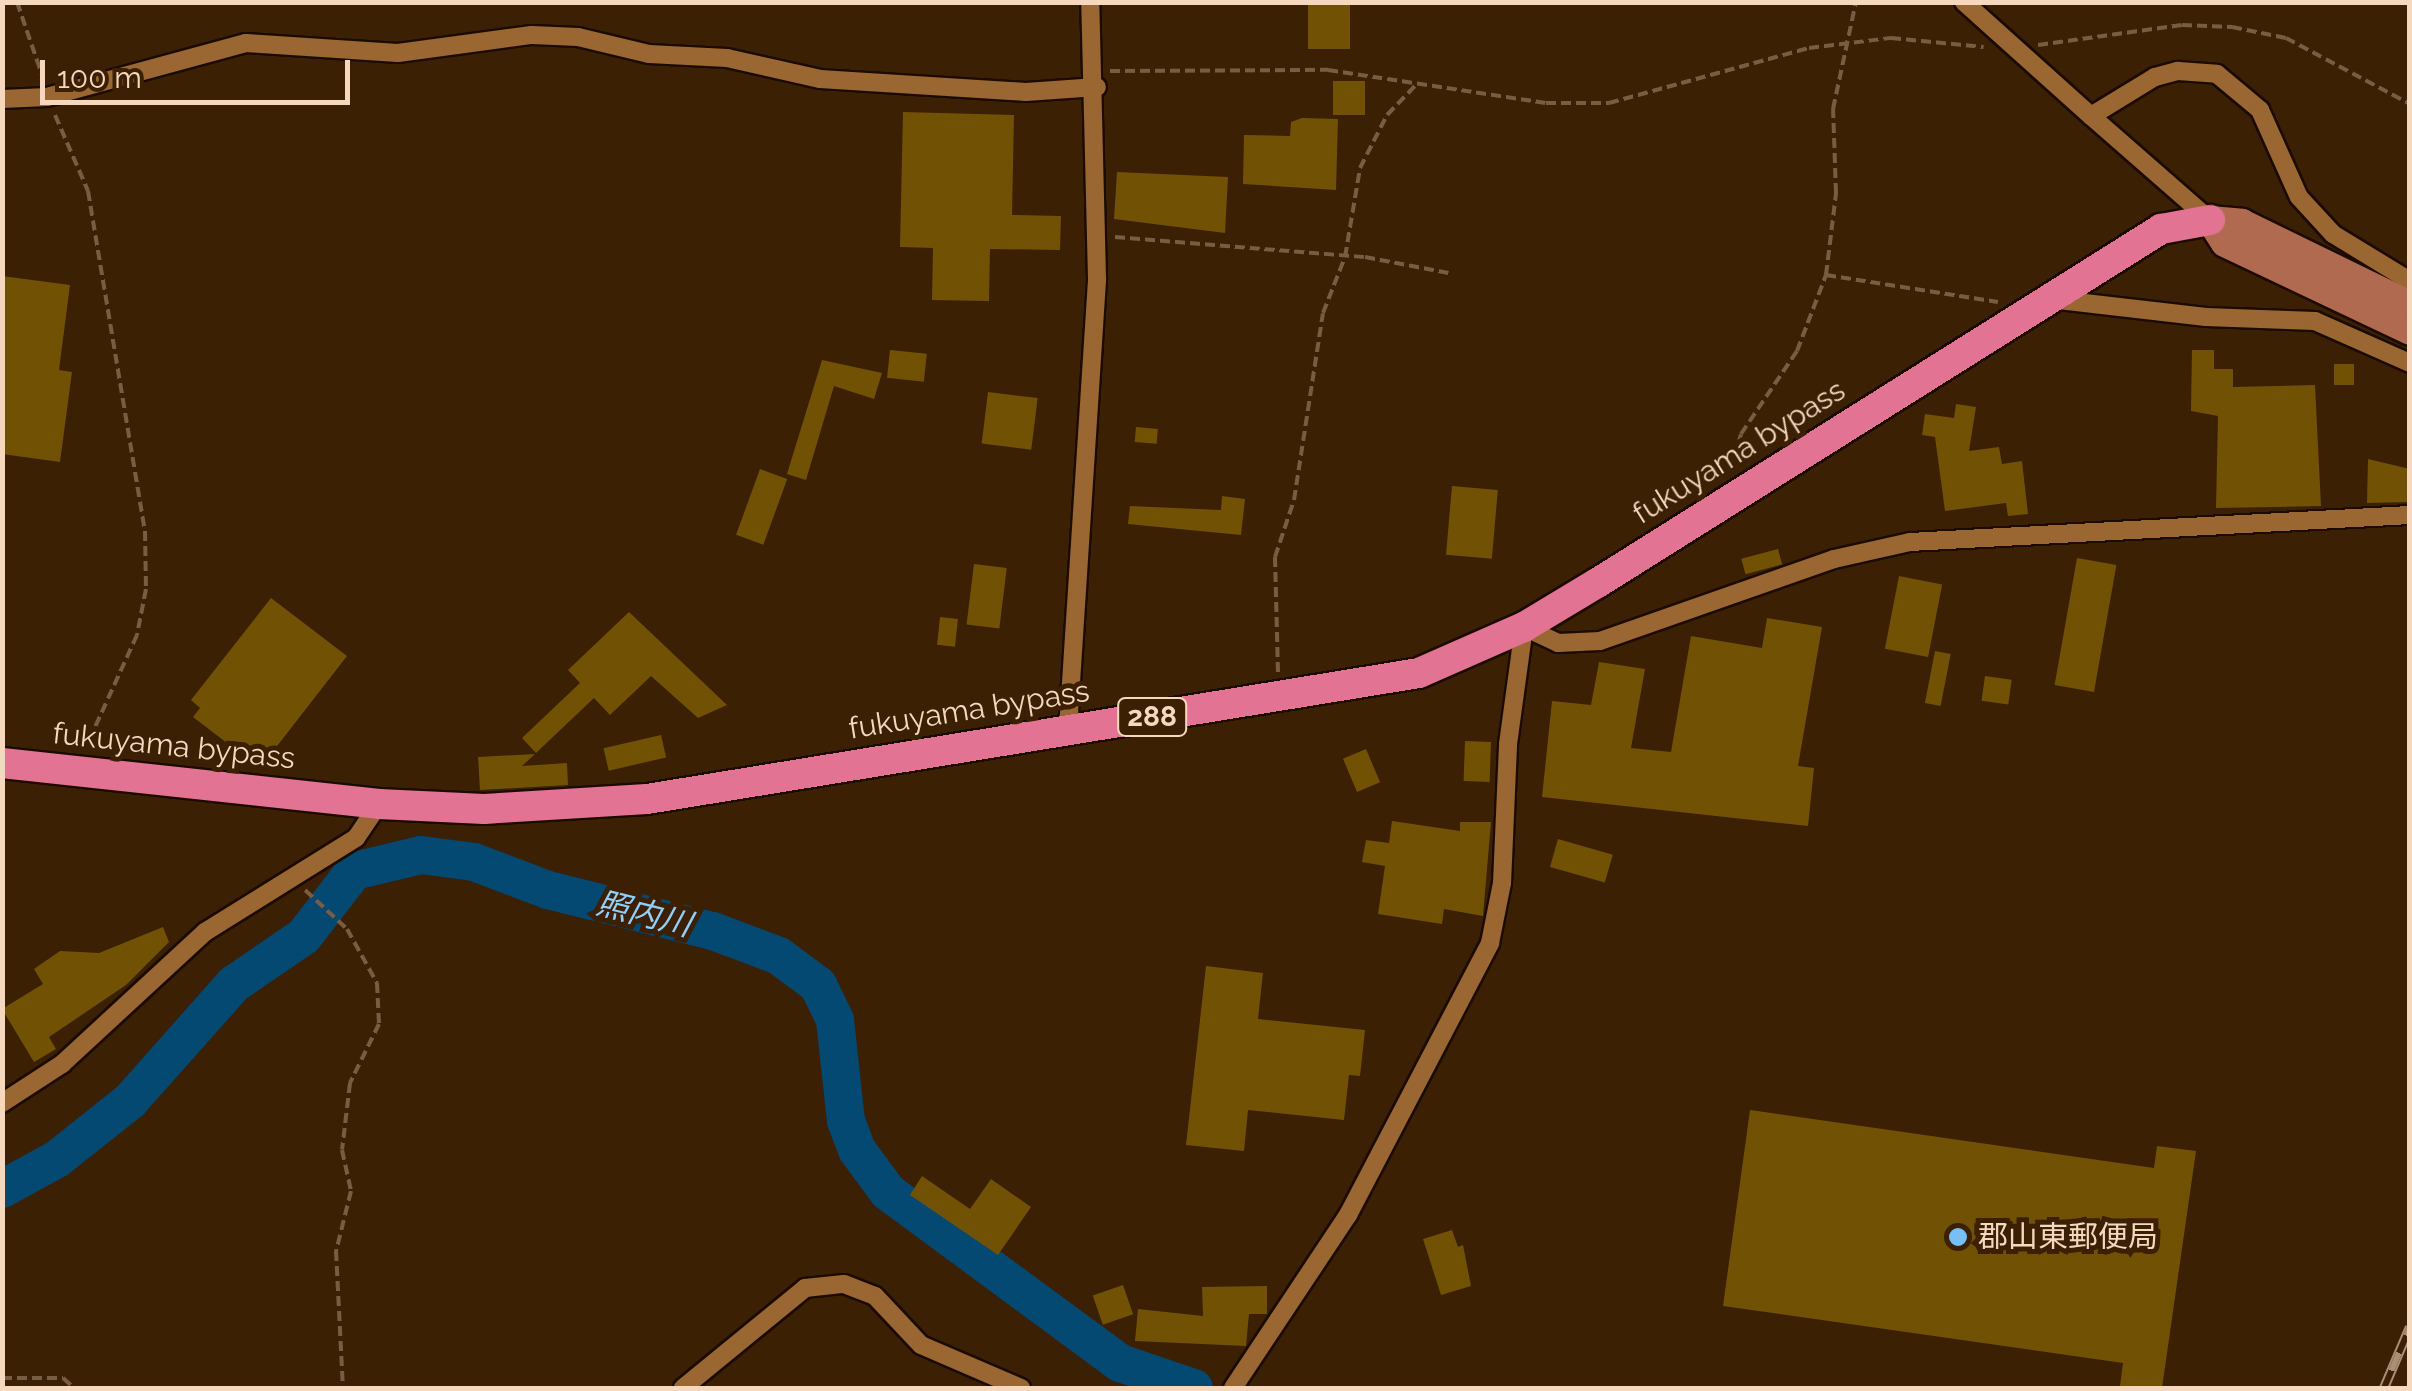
<!DOCTYPE html>
<meta charset="utf-8">
<style>
body{margin:0}
#map{position:relative;width:2412px;height:1391px;overflow:hidden;background:#3b2004;font-family:Raleway,"Noto Sans JP",sans-serif}
div>[style]{position:absolute}
.river>*{height:38px;margin:-19px;padding:0 19px;transform-origin:19px;border-radius:19px;background:#034972}
.building>*{inset:0;background:#715204;transform-origin:0 0}
.path>*{height:4px;margin-top:-2px;transform-origin:0;background:repeating-linear-gradient(90deg,#795d42 0 10px,transparent 0 15px)}
.roads{filter:drop-shadow(2px 0 #1c0c00) drop-shadow(-2px 0 #1c0c00) drop-shadow(0 2px #1c0c00) drop-shadow(0 -2px #1c0c00)}
.street>*{height:18px;margin:-9px;padding:0 9px;transform-origin:9px;border-radius:9px;background:#9a6632}
.secondary>*{height:28px;margin:-14px;padding:0 14px;transform-origin:14px;border-radius:14px;background:#b06a4f}
.highway>*{height:30px;margin:-15px;padding:0 15px;transform-origin:15px;border-radius:15px;background:#e37393}
.rail>*{height:10px;margin-top:-5px;transform-origin:0;background:repeating-linear-gradient(90deg,#3b2004 0 19px,#ab8f74 0 38px);box-sizing:border-box;border-block:2px solid #ab8f74}
.dots>*{width:28px;height:28px;translate:-50% -50%;box-sizing:border-box;border:5px solid #3b2004;border-radius:50%}
span{translate:-50% -50%;white-space:nowrap;text-align:center;line-height:1.15;-webkit-text-stroke:10px #3b2004;paint-order:stroke}
.shield-label span{padding:2px 8px;background:#3b2004;border:2px solid;border-radius:8px;-webkit-text-stroke-width:0}
.shield-label{font-size:28px;color:#f5d8be;font-weight:700}
.street-label{font-size:30px;color:#f5d8be}
.poi-label{font-size:30px;color:#f5d8be}
.left{translate:0 -50%;text-align:left}
.water-label{font-size:32px;color:#93cdfa;font-style:italic}
.frame{position:absolute;inset:0;border:5px solid #f5d8be;pointer-events:none}
.scale{position:absolute;left:40px;top:60px;width:310px;height:45px;box-sizing:border-box;border:5px solid #f5d8be;border-top:0;padding-left:12px;font-size:30px;line-height:35px;white-space:nowrap;color:#f5d8be;-webkit-text-stroke:8px #3b2004;paint-order:stroke}
</style>
<div id="map">
<div class="river">
<i style="left:2px;top:1189px;width:63px;rotate:-28.6deg"></i>
<i style="left:57px;top:1159px;width:93px;rotate:-38.5deg"></i>
<i style="left:130px;top:1101px;width:157px;rotate:-48.4deg"></i>
<i style="left:234px;top:984px;width:85px;rotate:-34.4deg"></i>
<i style="left:304px;top:936px;width:82px;rotate:-52.4deg"></i>
<i style="left:354px;top:871px;width:69px;rotate:-13.4deg"></i>
<i style="left:421px;top:855px;width:53px;rotate:7.5deg"></i>
<i style="left:474px;top:862px;width:79px;rotate:20.7deg"></i>
<i style="left:548px;top:890px;width:170px;rotate:14deg"></i>
<i style="left:713px;top:931px;width:71px;rotate:20.7deg"></i>
<i style="left:779px;top:956px;width:49px;rotate:36.6deg"></i>
<i style="left:818px;top:985px;width:39px;rotate:64deg"></i>
<i style="left:835px;top:1020px;width:102px;rotate:83.8deg"></i>
<i style="left:846px;top:1121px;width:31px;rotate:69deg"></i>
<i style="left:857px;top:1150px;width:52px;rotate:53.6deg"></i>
<i style="left:888px;top:1192px;width:288px;rotate:36.4deg"></i>
<i style="left:1120px;top:1363px;width:78px;rotate:18.7deg"></i>
</div>
<div class="building">
<i style="left:1308px;top:2px;width:42px;height:47px"></i>
<i style="left:1333px;top:81px;width:32px;height:34px"></i>
<i style="clip-path:polygon(903px 112px,1014px 115px,1012px 215px,1061px 216px,1060px 250px,990px 249px,989px 301px,932px 300px,933px 248px,900px 247px)"></i>
<i style="clip-path:polygon(1302px 118px,1338px 119px,1336px 190px,1243px 184px,1244px 135px,1290px 136px,1291px 122px)"></i>
<i style="clip-path:polygon(1117px 172px,1228px 177px,1225px 233px,1114px 219px)"></i>
<i style="clip-path:polygon(2px 276px,70px 285px,59px 370px,72px 372px,60px 462px,2px 454px)"></i>
<i style="left:890px;top:350px;width:37px;height:28px;rotate:6deg"></i>
<i style="clip-path:polygon(2192px 350px,2214px 350px,2214px 369px,2233px 369px,2233px 387px,2315px 385px,2321px 506px,2216px 508px,2218px 416px,2191px 411px)"></i>
<i style="clip-path:polygon(822px 360px,882px 373px,874px 399px,834px 386px,806px 480px,787px 474px)"></i>
<i style="left:2334px;top:364px;width:20px;height:21px"></i>
<i style="left:988px;top:392px;width:50px;height:52px;rotate:7deg"></i>
<i style="clip-path:polygon(1956px 404px,1976px 407px,1969px 451px,1999px 447px,2002px 464px,2022px 461px,2028px 514px,2008px 516px,2006px 503px,1945px 511px,1935px 437px,1922px 435px,1925px 414px,1954px 418px)"></i>
<i style="left:1136px;top:427px;width:22px;height:15px;rotate:5deg"></i>
<i style="clip-path:polygon(2368px 459px,2410px 469px,2410px 502px,2367px 503px)"></i>
<i style="left:760px;top:469px;width:29px;height:70px;rotate:20deg"></i>
<i style="left:1452px;top:486px;width:46px;height:69px;rotate:5deg"></i>
<i style="clip-path:polygon(1222px 496px,1245px 499px,1241px 535px,1128px 524px,1130px 506px,1221px 510px)"></i>
<i style="left:1778px;top:549px;width:16px;height:38px;rotate:75deg"></i>
<i style="left:2077px;top:558px;width:40px;height:129px;rotate:10deg"></i>
<i style="left:974px;top:564px;width:33px;height:61px;rotate:7deg"></i>
<i style="left:1899px;top:576px;width:44px;height:74px;rotate:11deg"></i>
<i style="clip-path:polygon(271px 598px,347px 656px,267px 759px,251px 747px,244px 756px,193px 717px,200px 708px,191px 700px)"></i>
<i style="clip-path:polygon(629px 612px,727px 705px,698px 718px,651px 676px,610px 715px,594px 698px,536px 753px,522px 738px,580px 683px,568px 670px)"></i>
<i style="left:940px;top:617px;width:18px;height:28px;rotate:6deg"></i>
<i style="clip-path:polygon(1767px 618px,1822px 627px,1798px 766px,1814px 768px,1808px 826px,1542px 797px,1552px 701px,1591px 705px,1599px 662px,1645px 669px,1631px 748px,1671px 752px,1691px 636px,1762px 648px)"></i>
<i style="left:1935px;top:651px;width:16px;height:53px;rotate:11deg"></i>
<i style="left:1985px;top:676px;width:27px;height:25px;rotate:8deg"></i>
<i style="left:661px;top:735px;width:23px;height:59px;rotate:77deg"></i>
<i style="left:1465px;top:741px;width:26px;height:40px;rotate:2deg"></i>
<i style="left:1366px;top:749px;width:36px;height:25px;rotate:67deg"></i>
<i style="clip-path:polygon(535px 754px,522px 766px,567px 763px,568px 785px,480px 790px,478px 757px)"></i>
<i style="clip-path:polygon(1392px 821px,1460px 831px,1460px 822px,1491px 822px,1483px 916px,1444px 909px,1442px 924px,1378px 914px,1385px 866px,1362px 862px,1366px 840px,1389px 843px)"></i>
<i style="left:1558px;top:839px;width:57px;height:29px;rotate:16deg"></i>
<i style="clip-path:polygon(163px 927px,169px 942px,126px 985px,49px 1037px,56px 1049px,34px 1062px,2px 1009px,43px 984px,34px 969px,60px 951px,99px 953px)"></i>
<i style="clip-path:polygon(1206px 966px,1263px 973px,1258px 1019px,1365px 1030px,1360px 1076px,1349px 1075px,1344px 1120px,1248px 1110px,1244px 1151px,1186px 1145px)"></i>
<i style="clip-path:polygon(1750px 1110px,2154px 1168px,2157px 1146px,2196px 1151px,2162px 1388px,2120px 1386px,2123px 1363px,1723px 1306px)"></i>
<i style="clip-path:polygon(922px 1176px,970px 1209px,991px 1179px,1031px 1207px,998px 1255px,910px 1195px)"></i>
<i style="clip-path:polygon(1452px 1230px,1458px 1247px,1463px 1245px,1471px 1286px,1441px 1295px,1423px 1239px)"></i>
<i style="left:1123px;top:1285px;width:31px;height:32px;rotate:71deg"></i>
<i style="clip-path:polygon(1267px 1286px,1267px 1314px,1249px 1314px,1246px 1346px,1135px 1341px,1138px 1309px,1203px 1316px,1202px 1287px)"></i>
</div>
<div class="path">
<i style="left:17px;top:2px;width:80px;rotate:71.1deg"></i>
<i style="left:2038px;top:45px;width:145px;rotate:-7.9deg"></i>
<i style="left:2182px;top:25px;width:50px;rotate:2.3deg"></i>
<i style="left:2232px;top:27px;width:55px;rotate:11.5deg"></i>
<i style="left:2286px;top:38px;width:140px;rotate:28deg"></i>
<i style="left:1110px;top:71px;width:218px;rotate:-0.3deg"></i>
<i style="left:1328px;top:70px;width:220px;rotate:8.6deg"></i>
<i style="left:1546px;top:103px;width:63px"></i>
<i style="left:1609px;top:103px;width:207px;rotate:-15.4deg"></i>
<i style="left:1809px;top:48px;width:83px;rotate:-7deg"></i>
<i style="left:1891px;top:38px;width:93px;rotate:5.5deg"></i>
<i style="left:55px;top:115px;width:83px;rotate:66.5deg"></i>
<i style="left:88px;top:191px;width:345px;rotate:80.5deg"></i>
<i style="left:145px;top:531px;width:58px;rotate:89deg"></i>
<i style="left:146px;top:589px;width:47px;rotate:101.1deg"></i>
<i style="left:137px;top:635px;width:123px;rotate:114.5deg"></i>
<i style="left:1115px;top:237px;width:251px;rotate:4.6deg"></i>
<i style="left:1365px;top:257px;width:85px;rotate:10.9deg"></i>
<i style="left:1826px;top:275px;width:174px;rotate:8.9deg"></i>
<i style="left:1731px;top:469px;width:36px;rotate:-74deg"></i>
<i style="left:1741px;top:434px;width:100px;rotate:-56deg"></i>
<i style="left:1797px;top:351px;width:81px;rotate:-69.1deg"></i>
<i style="left:1826px;top:275px;width:83px;rotate:-83deg"></i>
<i style="left:1836px;top:193px;width:84px;rotate:-92deg"></i>
<i style="left:1833px;top:109px;width:109px;rotate:-77.9deg"></i>
<i style="left:1278px;top:672px;width:115px;rotate:-91.5deg"></i>
<i style="left:1275px;top:557px;width:60px;rotate:-71.6deg"></i>
<i style="left:1294px;top:500px;width:189px;rotate:-81.2deg"></i>
<i style="left:1323px;top:313px;width:60px;rotate:-68.6deg"></i>
<i style="left:1345px;top:257px;width:90px;rotate:-80.4deg"></i>
<i style="left:1360px;top:168px;width:59px;rotate:-63deg"></i>
<i style="left:1387px;top:115px;width:40px;rotate:-46deg"></i>
<i style="left:305px;top:890px;width:57px;rotate:42.9deg"></i>
<i style="left:347px;top:929px;width:62px;rotate:60.9deg"></i>
<i style="left:377px;top:983px;width:41px;rotate:87.2deg"></i>
<i style="left:379px;top:1024px;width:66px;rotate:116.2deg"></i>
<i style="left:350px;top:1083px;width:67px;rotate:96.8deg"></i>
<i style="left:342px;top:1150px;width:42px;rotate:77.6deg"></i>
<i style="left:351px;top:1191px;width:62px;rotate:104deg"></i>
<i style="left:336px;top:1251px;width:137px;rotate:87.1deg"></i>
<i style="left:2px;top:1378px;width:61px"></i>
<i style="left:63px;top:1378px;width:15px;rotate:42deg"></i>
</div>
<div class="roads">
<div class="street">
<i style="left:1964px;top:2px;width:171px;rotate:41.9deg"></i>
<i style="left:2091px;top:116px;width:75px;rotate:-31.4deg"></i>
<i style="left:2155px;top:77px;width:24px;rotate:-15deg"></i>
<i style="left:2178px;top:71px;width:39px;rotate:4deg"></i>
<i style="left:2217px;top:74px;width:56px;rotate:39.9deg"></i>
<i style="left:2260px;top:110px;width:95px;rotate:65.9deg"></i>
<i style="left:2299px;top:197px;width:50px;rotate:47.4deg"></i>
<i style="left:2333px;top:234px;width:90px;rotate:31.4deg"></i>
<i style="left:2px;top:99px;width:45px;rotate:-2.5deg"></i>
<i style="left:47px;top:97px;width:206px;rotate:-15.2deg"></i>
<i style="left:246px;top:43px;width:152px;rotate:3.8deg"></i>
<i style="left:398px;top:53px;width:135px;rotate:-7.7deg"></i>
<i style="left:532px;top:35px;width:46px;rotate:2.5deg"></i>
<i style="left:578px;top:37px;width:73px;rotate:13.5deg"></i>
<i style="left:649px;top:54px;width:78px;rotate:2.9deg"></i>
<i style="left:727px;top:58px;width:95px;rotate:12.7deg"></i>
<i style="left:820px;top:79px;width:206px;rotate:3.6deg"></i>
<i style="left:1026px;top:92px;width:71px;rotate:-4deg"></i>
<i style="left:2091px;top:116px;width:158px;rotate:41.2deg"></i>
<i style="left:2050px;top:299px;width:157px;rotate:6.6deg"></i>
<i style="left:2206px;top:317px;width:109px;rotate:2.1deg"></i>
<i style="left:2315px;top:321px;width:104px;rotate:23.9deg"></i>
<i style="left:1068px;top:729px;width:451px;rotate:-86.3deg"></i>
<i style="left:1097px;top:279px;width:277px;rotate:-91.4deg"></i>
<i style="left:2px;top:1103px;width:72px;rotate:-33deg"></i>
<i style="left:62px;top:1064px;width:195px;rotate:-42.7deg"></i>
<i style="left:205px;top:932px;width:178px;rotate:-31.9deg"></i>
<i style="left:356px;top:838px;width:41px;rotate:-55.9deg"></i>
<i style="left:683px;top:1388px;width:158px;rotate:-39.3deg"></i>
<i style="left:805px;top:1288px;width:39px;rotate:-6deg"></i>
<i style="left:844px;top:1284px;width:33px;rotate:21deg"></i>
<i style="left:875px;top:1296px;width:67px;rotate:46.8deg"></i>
<i style="left:921px;top:1345px;width:109px;rotate:23.3deg"></i>
<i style="left:1233px;top:1388px;width:208px;rotate:-56.4deg"></i>
<i style="left:1348px;top:1215px;width:307px;rotate:-62.4deg"></i>
<i style="left:1490px;top:943px;width:61px;rotate:-78.7deg"></i>
<i style="left:1502px;top:883px;width:139px;rotate:-87.5deg"></i>
<i style="left:1508px;top:744px;width:118px;rotate:-82.2deg"></i>
<i style="left:1524px;top:627px;width:38px;rotate:25deg"></i>
<i style="left:1558px;top:643px;width:42px;rotate:-2.7deg"></i>
<i style="left:1600px;top:641px;width:248px;rotate:-19.3deg"></i>
<i style="left:1834px;top:559px;width:78px;rotate:-12.6deg"></i>
<i style="left:1910px;top:542px;width:501px;rotate:-3.09deg"></i>
</div>
<div class="secondary">
<i style="left:2210px;top:220px;width:27px;rotate:57deg"></i>
<i style="left:2225px;top:243px;width:205px;rotate:25.4deg"></i>
<i style="left:2210px;top:220px;width:32px;rotate:5deg"></i>
<i style="left:2242px;top:223px;width:187px;rotate:26deg"></i>
</div>
<div class="highway">
<i style="left:2px;top:763px;width:379px;rotate:6.2deg"></i>
<i style="left:379px;top:804px;width:105px;rotate:2.7deg"></i>
<i style="left:484px;top:809px;width:163px;rotate:-3.5deg"></i>
<i style="left:647px;top:799px;width:782px;rotate:-9.27deg"></i>
<i style="left:1419px;top:673px;width:115px;rotate:-23.7deg"></i>
<i style="left:1524px;top:627px;width:87px;rotate:-31deg"></i>
<i style="left:1599px;top:582px;width:664px;rotate:-32.13deg"></i>
<i style="left:2161px;top:229px;width:50px;rotate:-10.4deg"></i>
</div>
</div>
<div class="rail">
<i style="left:2384px;top:1388px;width:66px;rotate:-66.9deg"></i>
</div>
<div class="dots">
<i style="left:1958px;top:1237px;background:#77bff7"></i>
</div>
<div class="shield-label">
<span style="left:1152px;top:717px">288</span>
</div>
<div class="street-label">
<span style="left:1739px;top:452px;rotate:-32deg">fukuyama bypass</span>
<span style="left:969px;top:710px;rotate:-9deg">fukuyama bypass</span>
<span style="left:174px;top:746px;rotate:6deg">fukuyama bypass</span>
</div>
<div class="poi-label">
<span class="left" style="left:1978px;top:1237px">郡山東郵便局</span>
</div>
<div class="water-label">
<span style="left:644px;top:914px;rotate:14deg">照内川</span>
</div>
<div class="frame"></div>
<div class="scale">100 m</div>
</div>
